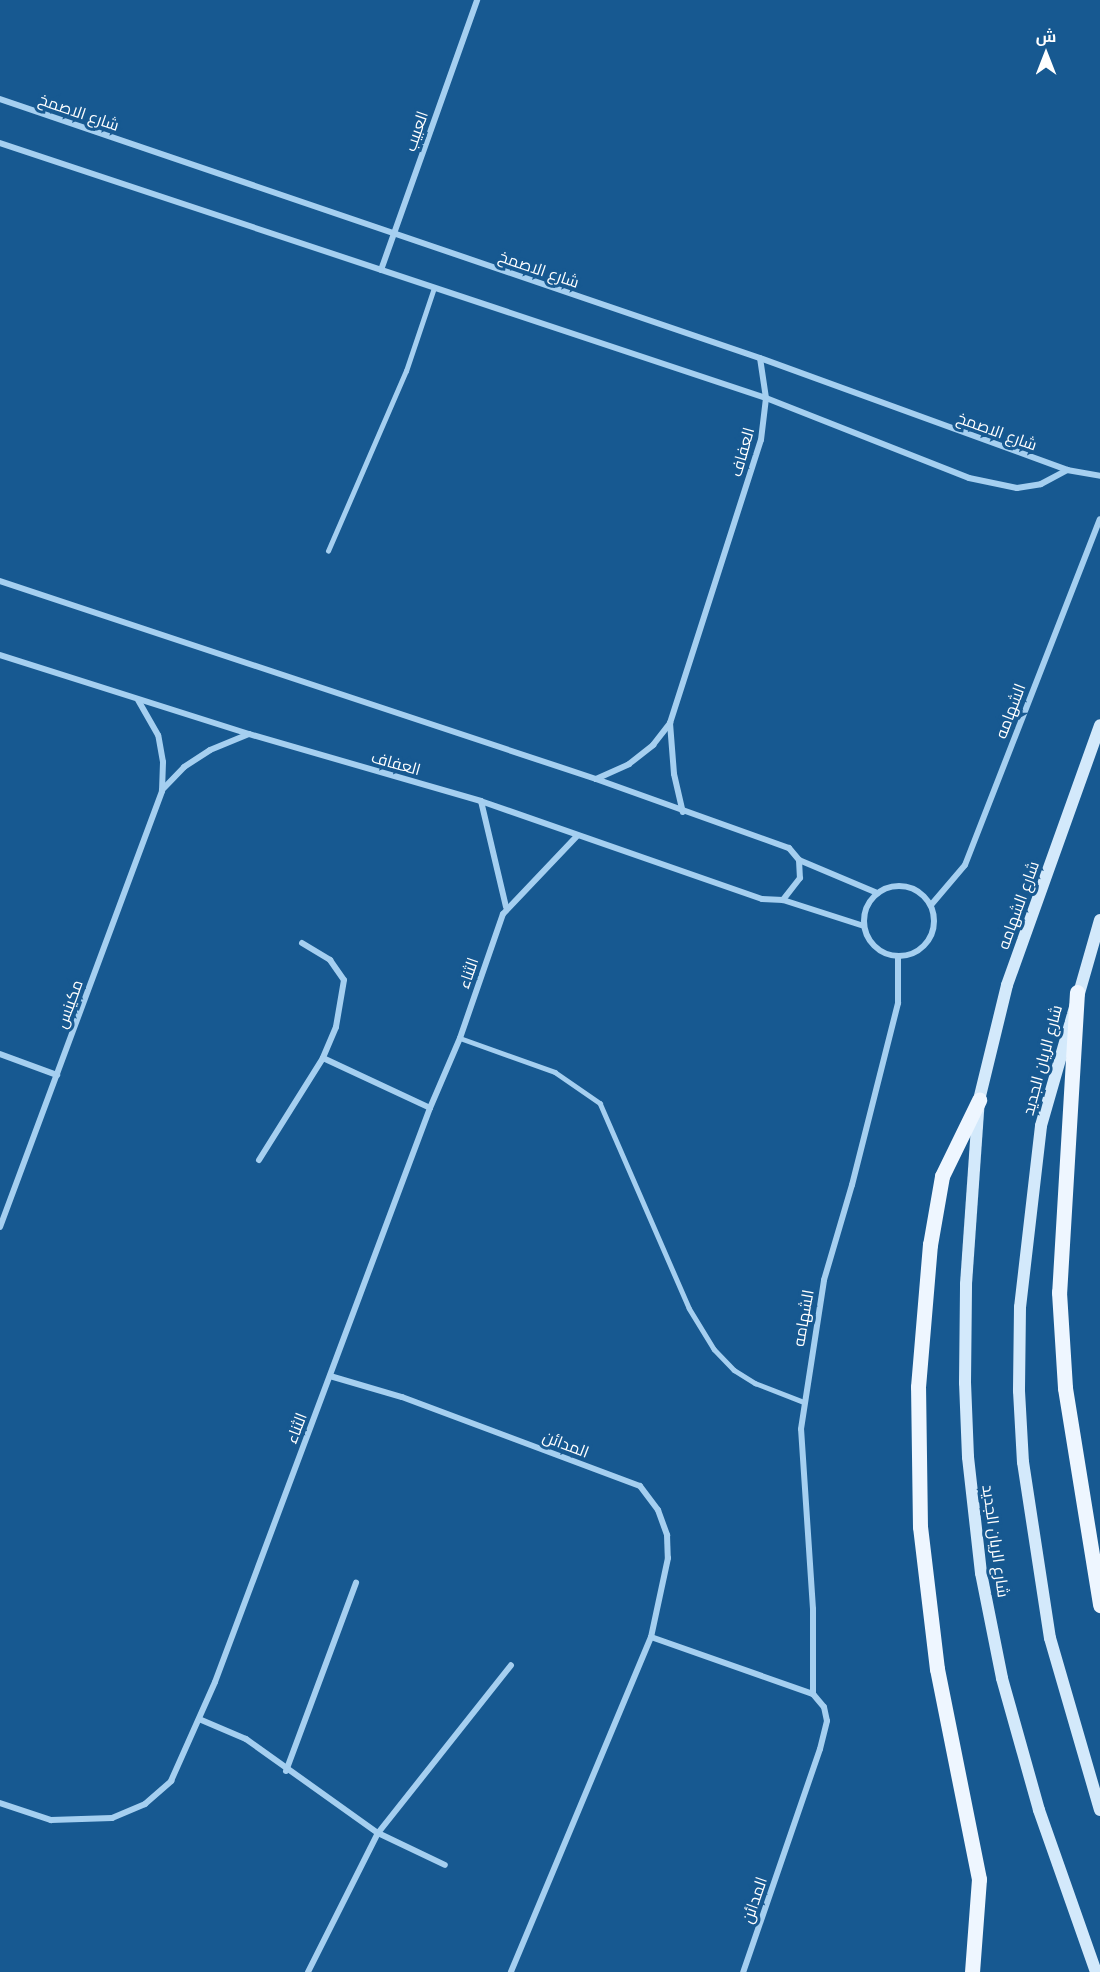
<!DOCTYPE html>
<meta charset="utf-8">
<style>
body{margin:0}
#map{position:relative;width:1100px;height:1972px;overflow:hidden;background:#175991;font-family:Mulish,Cairo,sans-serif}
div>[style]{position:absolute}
.lane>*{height:4.5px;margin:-2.25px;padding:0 2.25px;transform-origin:2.25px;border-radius:2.25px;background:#a5cff0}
.street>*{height:6px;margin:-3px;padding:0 3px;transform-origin:3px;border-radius:3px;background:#a5cff0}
.street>.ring{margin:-3px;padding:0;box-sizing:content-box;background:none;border:6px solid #a5cff0;border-radius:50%}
.secondary>*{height:12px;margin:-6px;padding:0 6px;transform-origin:6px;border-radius:6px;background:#d3e9fb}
.primary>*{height:15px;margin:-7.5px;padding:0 7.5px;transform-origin:7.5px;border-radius:7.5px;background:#eef6ff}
span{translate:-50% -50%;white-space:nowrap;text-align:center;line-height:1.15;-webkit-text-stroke:6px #175991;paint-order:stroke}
.street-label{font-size:16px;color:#fff}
.north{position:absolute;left:1016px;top:24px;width:60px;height:60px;-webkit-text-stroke:4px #175991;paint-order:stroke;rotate:0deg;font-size:16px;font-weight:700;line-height:24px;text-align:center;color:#fff}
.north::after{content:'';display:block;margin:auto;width:21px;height:27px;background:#fff;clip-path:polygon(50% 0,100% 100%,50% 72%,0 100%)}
</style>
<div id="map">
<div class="lane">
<i style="left:328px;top:551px;width:196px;rotate:-66.6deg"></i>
<i style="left:406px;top:371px;width:88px;rotate:-71.4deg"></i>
<i style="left:460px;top:1038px;width:101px;rotate:19.7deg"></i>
<i style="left:555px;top:1072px;width:55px;rotate:34.6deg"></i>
<i style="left:600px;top:1103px;width:223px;rotate:66.5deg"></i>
<i style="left:689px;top:1308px;width:48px;rotate:58.6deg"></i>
<i style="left:714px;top:1349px;width:29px;rotate:46deg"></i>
<i style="left:734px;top:1370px;width:25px;rotate:32deg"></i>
<i style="left:755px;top:1383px;width:53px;rotate:21.2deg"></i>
</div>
<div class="street">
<i style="left:0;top:99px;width:803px;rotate:18.82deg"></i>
<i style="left:760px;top:358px;width:327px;rotate:20deg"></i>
<i style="left:1067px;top:470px;width:34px;rotate:10deg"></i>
<i style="left:0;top:143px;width:807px;rotate:18.41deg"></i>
<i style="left:766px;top:398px;width:218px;rotate:21.5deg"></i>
<i style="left:969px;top:478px;width:49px;rotate:11.8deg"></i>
<i style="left:1017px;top:488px;width:24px;rotate:-9deg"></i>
<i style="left:1041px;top:484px;width:30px;rotate:-28deg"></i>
<i style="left:381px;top:270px;width:287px;rotate:-70.4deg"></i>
<i style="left:0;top:581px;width:628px;rotate:18.38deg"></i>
<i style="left:596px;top:779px;width:205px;rotate:19.7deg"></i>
<i style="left:789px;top:848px;width:16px;rotate:50deg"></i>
<i style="left:799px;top:860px;width:18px;rotate:87deg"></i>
<i style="left:800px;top:878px;width:28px;rotate:128deg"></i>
<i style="left:783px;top:900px;width:21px;rotate:-177deg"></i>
<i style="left:762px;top:899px;width:298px;rotate:-160.8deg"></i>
<i style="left:481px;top:801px;width:241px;rotate:-163.9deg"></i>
<i style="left:249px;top:734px;width:261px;rotate:-162.4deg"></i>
<i style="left:670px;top:723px;width:51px;rotate:85.5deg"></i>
<i style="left:674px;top:774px;width:39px;rotate:77deg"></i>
<i style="left:596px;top:779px;width:36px;rotate:-24deg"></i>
<i style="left:629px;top:764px;width:31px;rotate:-38deg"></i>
<i style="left:653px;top:745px;width:28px;rotate:-52deg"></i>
<i style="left:670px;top:723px;width:297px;rotate:-72.2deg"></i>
<i style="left:761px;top:440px;width:42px;rotate:-83.2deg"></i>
<i style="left:766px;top:398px;width:40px;rotate:-98.5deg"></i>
<i style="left:162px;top:790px;width:32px;rotate:-46deg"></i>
<i style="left:184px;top:767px;width:31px;rotate:-33deg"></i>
<i style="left:210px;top:750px;width:42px;rotate:-22.3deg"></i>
<i style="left:481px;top:801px;width:109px;rotate:76.7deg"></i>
<i style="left:799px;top:860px;width:85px;rotate:22.9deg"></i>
<i class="ring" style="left:864px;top:886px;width:64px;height:64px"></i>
<i style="left:783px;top:900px;width:85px;rotate:17.8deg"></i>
<i style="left:931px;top:905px;width:52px;rotate:-49.6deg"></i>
<i style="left:965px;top:865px;width:371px;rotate:-68.7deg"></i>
<i style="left:302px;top:943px;width:33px;rotate:31deg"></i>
<i style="left:330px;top:960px;width:24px;rotate:55deg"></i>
<i style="left:344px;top:980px;width:48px;rotate:99.7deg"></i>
<i style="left:336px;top:1027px;width:34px;rotate:113deg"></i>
<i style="left:323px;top:1058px;width:118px;rotate:25deg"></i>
<i style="left:0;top:1054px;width:61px;rotate:20.2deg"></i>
<i style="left:259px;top:1160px;width:120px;rotate:-57.9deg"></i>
<i style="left:0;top:1227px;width:465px;rotate:-69.6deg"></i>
<i style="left:162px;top:791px;width:29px;rotate:-88deg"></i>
<i style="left:163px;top:762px;width:27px;rotate:-100deg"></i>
<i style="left:158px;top:735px;width:40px;rotate:-119.7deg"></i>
<i style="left:330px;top:1376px;width:75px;rotate:16.3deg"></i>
<i style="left:402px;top:1397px;width:254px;rotate:20.5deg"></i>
<i style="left:640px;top:1486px;width:30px;rotate:53deg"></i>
<i style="left:658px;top:1510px;width:27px;rotate:70deg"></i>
<i style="left:667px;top:1535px;width:23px;rotate:88deg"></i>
<i style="left:668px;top:1558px;width:81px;rotate:102.1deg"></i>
<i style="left:651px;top:1637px;width:363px;rotate:112.7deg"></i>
<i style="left:651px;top:1637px;width:172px;rotate:19.4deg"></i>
<i style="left:813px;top:1694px;width:17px;rotate:50deg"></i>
<i style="left:824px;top:1707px;width:14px;rotate:78deg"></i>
<i style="left:827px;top:1721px;width:29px;rotate:104deg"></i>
<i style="left:820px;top:1749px;width:236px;rotate:109deg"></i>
<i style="left:813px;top:1694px;width:85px;rotate:-90deg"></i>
<i style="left:813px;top:1609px;width:180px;rotate:-93.8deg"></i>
<i style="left:801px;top:1429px;width:151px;rotate:-81.2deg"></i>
<i style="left:824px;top:1280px;width:99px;rotate:-73.6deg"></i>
<i style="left:852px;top:1185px;width:188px;rotate:-75.8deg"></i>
<i style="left:898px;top:1003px;width:47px;rotate:-90deg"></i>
<i style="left:199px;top:1719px;width:51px;rotate:23.1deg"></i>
<i style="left:246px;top:1739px;width:162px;rotate:35.5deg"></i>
<i style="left:378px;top:1833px;width:214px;rotate:-51.6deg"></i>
<i style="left:286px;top:1771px;width:201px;rotate:-69.6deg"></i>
<i style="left:0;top:1803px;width:54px;rotate:18.4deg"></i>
<i style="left:51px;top:1820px;width:61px;rotate:-1.9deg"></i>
<i style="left:112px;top:1818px;width:36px;rotate:-23deg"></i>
<i style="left:145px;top:1804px;width:35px;rotate:-41deg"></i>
<i style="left:171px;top:1781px;width:108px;rotate:-66deg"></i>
<i style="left:215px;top:1682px;width:613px;rotate:-69.47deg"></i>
<i style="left:430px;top:1108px;width:76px;rotate:-66.8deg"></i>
<i style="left:460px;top:1038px;width:131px;rotate:-70.9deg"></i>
<i style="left:503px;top:914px;width:108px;rotate:-46.5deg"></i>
<i style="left:308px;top:1972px;width:156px;rotate:-63.3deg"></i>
<i style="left:378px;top:1833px;width:74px;rotate:25.5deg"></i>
</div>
<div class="secondary">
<i style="left:1100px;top:920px;width:214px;rotate:106deg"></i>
<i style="left:1041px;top:1126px;width:182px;rotate:96.6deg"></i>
<i style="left:1020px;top:1307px;width:84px;rotate:90.7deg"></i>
<i style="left:1019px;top:1391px;width:71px;rotate:86.8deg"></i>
<i style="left:1023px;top:1462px;width:178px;rotate:81.3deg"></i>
<i style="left:1050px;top:1638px;width:179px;rotate:73.8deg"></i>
<i style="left:1096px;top:1972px;width:172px;rotate:-109.4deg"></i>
<i style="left:1039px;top:1810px;width:137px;rotate:-105.7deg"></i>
<i style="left:1002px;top:1678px;width:107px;rotate:-101.3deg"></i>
<i style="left:981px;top:1573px;width:117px;rotate:-96.4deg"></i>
<i style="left:968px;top:1457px;width:74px;rotate:-92.3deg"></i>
<i style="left:965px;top:1383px;width:99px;rotate:-89.4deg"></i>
<i style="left:966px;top:1284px;width:184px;rotate:-86deg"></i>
<i style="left:979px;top:1100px;width:118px;rotate:-76.3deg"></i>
<i style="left:1007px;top:985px;width:276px;rotate:-70.3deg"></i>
</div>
<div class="primary">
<i style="left:1077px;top:992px;width:301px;rotate:93.4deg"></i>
<i style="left:1059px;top:1292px;width:96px;rotate:86.4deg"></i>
<i style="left:1065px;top:1388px;width:220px;rotate:80.8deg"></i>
<i style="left:972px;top:1972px;width:93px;rotate:-85.7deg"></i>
<i style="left:979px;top:1879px;width:214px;rotate:-101.3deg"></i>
<i style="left:937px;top:1669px;width:143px;rotate:-96.8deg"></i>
<i style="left:920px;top:1527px;width:140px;rotate:-90.8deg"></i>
<i style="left:918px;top:1387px;width:143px;rotate:-85.2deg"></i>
<i style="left:930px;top:1245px;width:70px;rotate:-80.1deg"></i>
<i style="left:942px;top:1176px;width:85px;rotate:-64deg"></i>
</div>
<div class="street-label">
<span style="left:79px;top:112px;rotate:19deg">شارع الاصمخ</span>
<span style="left:416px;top:131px;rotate:-71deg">العبيب</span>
<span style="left:539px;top:269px;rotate:19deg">شارع الاصمخ</span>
<span style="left:997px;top:431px;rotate:20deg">شارع الاصمخ</span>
<span style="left:742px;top:452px;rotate:-74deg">العفاف</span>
<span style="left:1010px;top:711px;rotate:-69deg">الشهامه</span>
<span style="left:396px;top:763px;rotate:16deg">العفاف</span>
<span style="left:1018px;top:905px;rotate:-70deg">شارع الشهامه</span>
<span style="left:468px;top:973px;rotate:-71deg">الثناء</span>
<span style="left:69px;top:1004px;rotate:-70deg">مكينس</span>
<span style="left:1042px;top:1060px;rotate:-75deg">شارع الريان الجديد</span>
<span style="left:803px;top:1318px;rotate:-80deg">الشهامه</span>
<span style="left:296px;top:1428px;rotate:-69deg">الثناء</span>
<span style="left:566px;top:1444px;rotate:21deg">المدائن</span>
<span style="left:996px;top:1541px;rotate:82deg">شارع الريان الجديد</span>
<span style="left:754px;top:1900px;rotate:-71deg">المدائن</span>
</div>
<div class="north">ش</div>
</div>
